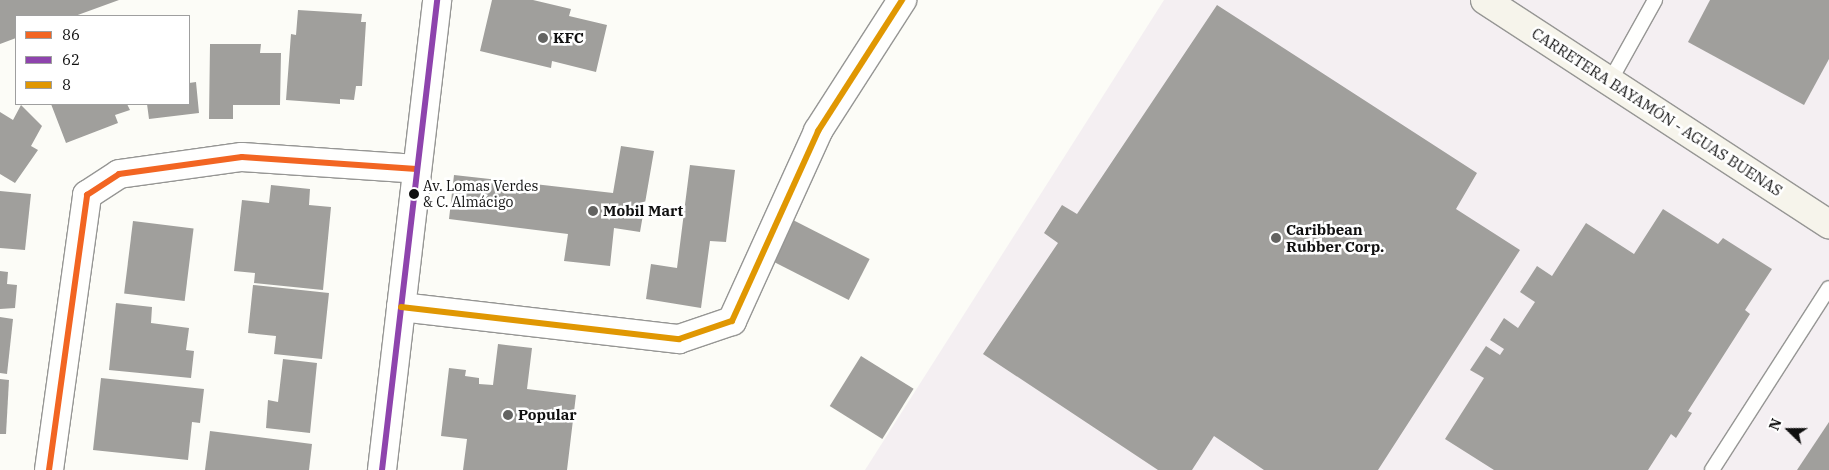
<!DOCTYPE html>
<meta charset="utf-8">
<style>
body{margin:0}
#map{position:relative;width:1829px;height:470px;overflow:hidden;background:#fcfcf7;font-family:"IBM Plex Serif",serif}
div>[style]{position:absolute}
.industrial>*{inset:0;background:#f4eff2}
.building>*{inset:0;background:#a09f9c;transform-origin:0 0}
.roads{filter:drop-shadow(1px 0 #969694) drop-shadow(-1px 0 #969694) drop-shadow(0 1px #969694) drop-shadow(0 -1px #969694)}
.service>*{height:14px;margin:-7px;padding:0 7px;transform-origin:7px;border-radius:7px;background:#fffffe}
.minor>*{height:28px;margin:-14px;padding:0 14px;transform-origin:14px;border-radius:14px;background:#fffffe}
.tertiary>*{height:28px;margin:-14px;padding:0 14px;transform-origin:14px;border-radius:14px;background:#fffffe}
.secondary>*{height:28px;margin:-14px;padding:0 14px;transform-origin:14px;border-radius:14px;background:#f6f4eb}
.bus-1>*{height:6px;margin:-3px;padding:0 3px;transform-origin:3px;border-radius:3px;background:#f26522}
.bus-2>*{height:6px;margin:-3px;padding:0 3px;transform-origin:3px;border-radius:3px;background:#8e44ad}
.bus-3>*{height:6px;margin:-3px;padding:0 3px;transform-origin:3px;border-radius:3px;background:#e09702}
.dots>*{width:14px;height:14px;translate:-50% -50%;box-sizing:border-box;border:2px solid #fff;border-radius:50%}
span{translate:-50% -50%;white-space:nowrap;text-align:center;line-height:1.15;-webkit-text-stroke:5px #fff;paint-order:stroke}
.bus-label{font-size:14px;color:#101010}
.left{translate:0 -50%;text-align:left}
.poi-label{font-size:15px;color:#101010;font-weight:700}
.street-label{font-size:15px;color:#101010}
.legend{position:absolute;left:15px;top:15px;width:175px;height:90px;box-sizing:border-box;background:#fff;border:1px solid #9f9f9f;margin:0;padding:6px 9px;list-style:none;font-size:15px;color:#101010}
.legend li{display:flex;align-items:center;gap:10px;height:25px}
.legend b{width:25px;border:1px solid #9f9f9f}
.north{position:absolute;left:1764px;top:405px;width:50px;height:50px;-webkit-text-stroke:4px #fff;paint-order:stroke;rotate:292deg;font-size:14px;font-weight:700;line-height:20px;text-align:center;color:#101010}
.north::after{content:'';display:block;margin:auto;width:18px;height:22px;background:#101010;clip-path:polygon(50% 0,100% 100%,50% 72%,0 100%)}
</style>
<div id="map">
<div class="industrial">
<i style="clip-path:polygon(1164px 0,1829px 0,1829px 470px,865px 470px)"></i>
</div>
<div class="building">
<i style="clip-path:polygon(0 0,119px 0,75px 16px,16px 16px,16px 38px,0 44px)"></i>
<i style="clip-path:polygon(492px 0,533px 0,571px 9px,569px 16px,607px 25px,596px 72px,552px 61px,551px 68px,480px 51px)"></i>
<i style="clip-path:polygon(1710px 0,1829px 0,1829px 59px,1804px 105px,1688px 42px)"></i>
<i style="clip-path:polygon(1217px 5px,1477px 173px,1456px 209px,1520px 250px,1378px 470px,1264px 470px,1214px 436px,1192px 470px,1158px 470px,983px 354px,1058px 243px,1044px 233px,1062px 205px,1077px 214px)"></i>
<i style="clip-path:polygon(298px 10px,362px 14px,361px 22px,366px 22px,362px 86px,356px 86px,354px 100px,340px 99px,340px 104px,286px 100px,291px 34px,296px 35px)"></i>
<i style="clip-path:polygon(210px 44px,261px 44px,260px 53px,281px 53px,280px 105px,233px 105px,233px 119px,209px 119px)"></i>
<i style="clip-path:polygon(196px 82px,199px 113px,149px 119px,147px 104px,189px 104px,189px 83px)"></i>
<i style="clip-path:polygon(51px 104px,127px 104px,130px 110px,115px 115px,118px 123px,66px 143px)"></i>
<i style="clip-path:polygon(21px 105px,42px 126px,31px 146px,38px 150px,15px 183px,0 174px,0 112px,13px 120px)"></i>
<i style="clip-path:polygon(621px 146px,654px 151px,640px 232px,614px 228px,610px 266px,564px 261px,568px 234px,449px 219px,454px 175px,613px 193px)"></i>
<i style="clip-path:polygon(690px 165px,735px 170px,726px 242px,710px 241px,701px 308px,646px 299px,651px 264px,677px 268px)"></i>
<i style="clip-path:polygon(271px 185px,310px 189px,309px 205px,331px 207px,323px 290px,254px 283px,255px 273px,234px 271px,242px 200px,269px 203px)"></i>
<i style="clip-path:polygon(0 191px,31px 194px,25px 250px,0 248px)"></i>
<i style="clip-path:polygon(1663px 209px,1718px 244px,1723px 238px,1772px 269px,1745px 310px,1750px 314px,1688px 411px,1692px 413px,1676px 438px,1671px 434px,1648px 470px,1494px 470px,1445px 439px,1484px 378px,1470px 370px,1486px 346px,1500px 355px,1504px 349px,1490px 340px,1504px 318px,1518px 328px,1535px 302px,1520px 292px,1537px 266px,1552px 276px,1586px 223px,1634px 254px)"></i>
<i style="left:793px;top:220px;width:86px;height:46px;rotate:27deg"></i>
<i style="left:133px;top:221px;width:61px;height:73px;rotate:7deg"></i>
<i style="clip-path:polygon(0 271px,8px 272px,7px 284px,17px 285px,15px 308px,0 309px)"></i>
<i style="clip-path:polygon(253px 285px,329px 293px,322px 359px,274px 354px,276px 336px,248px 333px)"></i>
<i style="clip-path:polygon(116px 303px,152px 307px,151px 323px,189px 328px,186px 350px,194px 351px,191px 378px,109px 370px)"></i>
<i style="clip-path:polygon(0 317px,13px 319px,7px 374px,0 373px)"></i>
<i style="clip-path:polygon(498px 344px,532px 348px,527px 389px,576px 395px,567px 470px,463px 470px,467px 439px,441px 436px,449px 368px,466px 370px,465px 376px,479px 378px,479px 384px,493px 385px)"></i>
<i style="left:861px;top:356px;width:62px;height:59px;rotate:32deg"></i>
<i style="clip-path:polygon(283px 359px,317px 363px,310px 433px,266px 428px,268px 400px,278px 402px)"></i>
<i style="clip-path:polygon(101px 378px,204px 389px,200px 423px,192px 422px,188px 460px,93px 450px)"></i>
<i style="clip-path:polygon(0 379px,9px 380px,6px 434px,0 434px)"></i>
<i style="clip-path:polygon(1829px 422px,1829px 470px,1797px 470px)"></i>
<i style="clip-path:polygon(210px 431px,312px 444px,309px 470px,205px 470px)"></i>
</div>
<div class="roads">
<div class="service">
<i style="left:1610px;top:81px;width:93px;rotate:-60.9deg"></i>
<i style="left:1712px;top:470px;width:216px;rotate:-57.3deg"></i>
</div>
<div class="minor">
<i style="left:401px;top:307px;width:280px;rotate:6.6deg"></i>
<i style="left:679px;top:339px;width:56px;rotate:-18.8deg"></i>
<i style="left:732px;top:321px;width:209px;rotate:-65.6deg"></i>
<i style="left:818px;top:131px;width:156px;rotate:-57.3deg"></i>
<i style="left:49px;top:470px;width:278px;rotate:-82.1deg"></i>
<i style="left:87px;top:195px;width:38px;rotate:-33deg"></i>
<i style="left:119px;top:174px;width:124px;rotate:-7.9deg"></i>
<i style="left:242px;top:157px;width:175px;rotate:3.9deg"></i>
</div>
<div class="tertiary">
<i style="left:382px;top:470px;width:473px;rotate:-83.3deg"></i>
</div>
<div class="secondary">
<i style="left:1485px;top:0;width:411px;rotate:33.1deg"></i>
</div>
</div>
<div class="bus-1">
<i style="left:49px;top:470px;width:278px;rotate:-82.1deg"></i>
<i style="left:87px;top:195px;width:38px;rotate:-33deg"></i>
<i style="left:119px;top:174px;width:124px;rotate:-7.9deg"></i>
<i style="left:242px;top:157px;width:175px;rotate:3.9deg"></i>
</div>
<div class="bus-2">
<i style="left:382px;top:470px;width:473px;rotate:-83.3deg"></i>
</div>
<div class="bus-3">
<i style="left:401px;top:307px;width:280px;rotate:6.6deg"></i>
<i style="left:679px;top:339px;width:56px;rotate:-18.8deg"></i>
<i style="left:732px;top:321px;width:209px;rotate:-65.6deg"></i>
<i style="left:818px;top:131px;width:156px;rotate:-57.3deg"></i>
</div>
<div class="dots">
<i style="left:543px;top:38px;background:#636361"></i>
<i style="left:414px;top:194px;background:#101010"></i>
<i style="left:593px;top:211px;background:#636361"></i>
<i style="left:1276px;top:238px;background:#636361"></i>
<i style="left:508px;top:415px;background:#636361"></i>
</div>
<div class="bus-label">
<span class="left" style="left:423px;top:194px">Av. Lomas Verdes<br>&amp; C. Almácigo</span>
</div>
<div class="poi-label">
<span class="left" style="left:553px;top:38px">KFC</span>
<span class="left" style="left:603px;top:211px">Mobil Mart</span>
<span class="left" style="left:1286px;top:238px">Caribbean<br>Rubber Corp.</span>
<span class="left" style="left:518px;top:415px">Popular</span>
</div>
<div class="street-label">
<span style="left:1657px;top:112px;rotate:33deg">CARRETERA BAYAMÓN - AGUAS BUENAS</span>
</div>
<ul class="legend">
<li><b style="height:6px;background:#f26522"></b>86</li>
<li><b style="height:6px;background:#8e44ad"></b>62</li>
<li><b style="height:6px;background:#e09702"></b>8</li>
</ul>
<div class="north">N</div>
</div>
